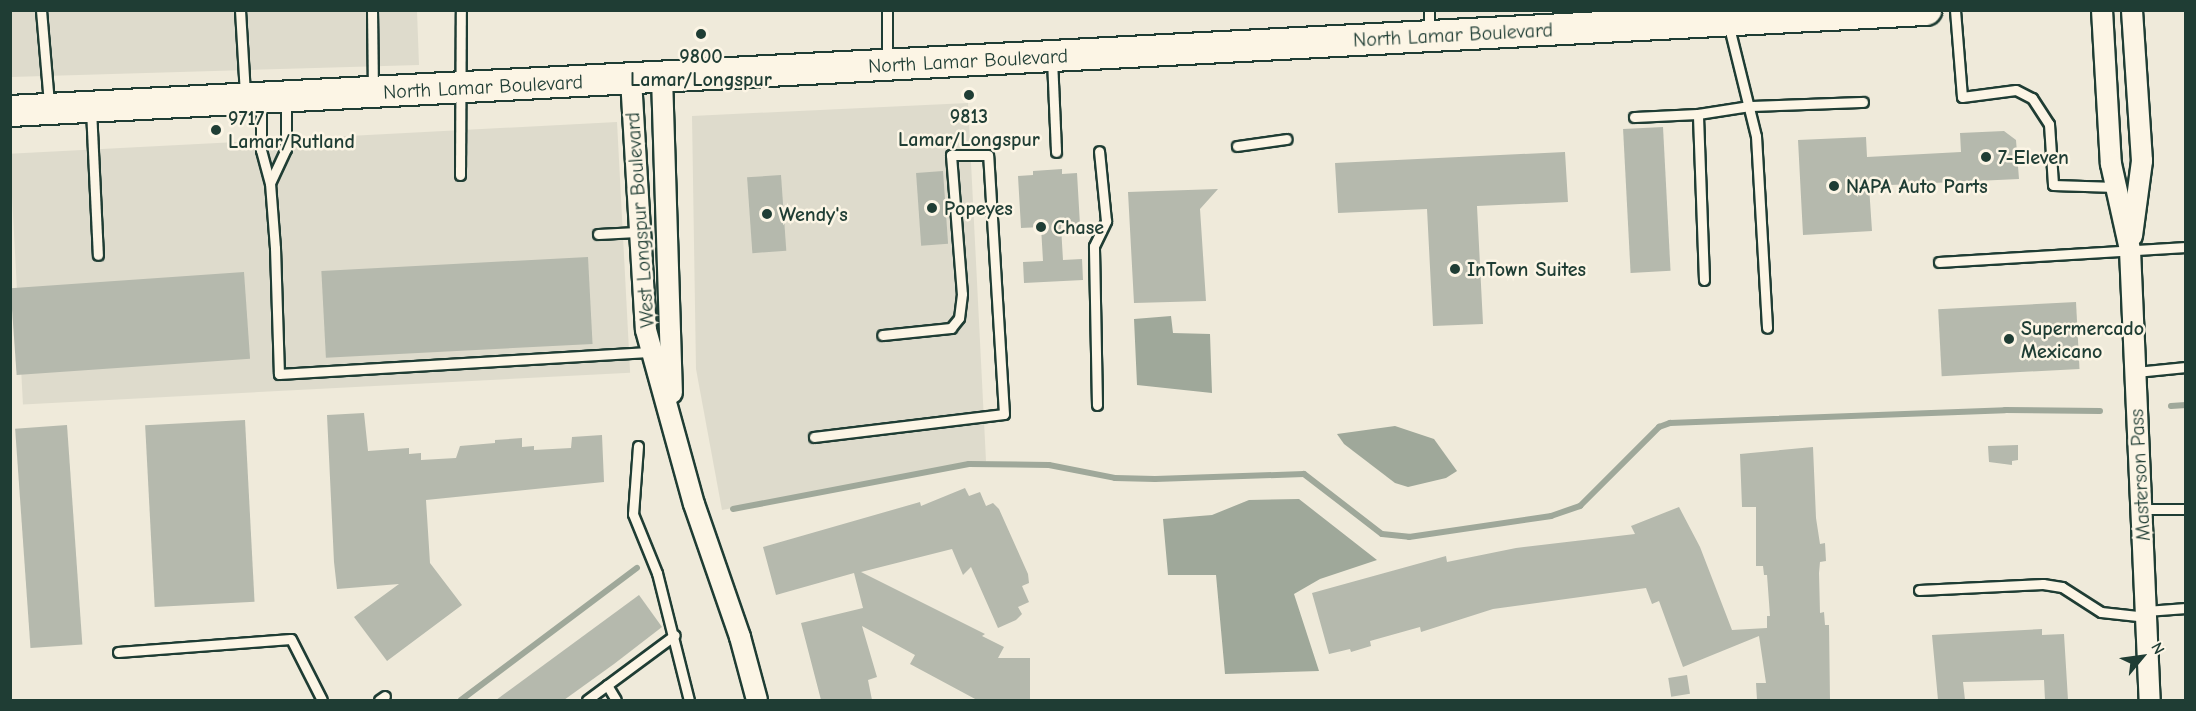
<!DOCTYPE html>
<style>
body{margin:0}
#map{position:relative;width:2196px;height:711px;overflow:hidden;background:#efeada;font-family:"Comic Neue",sans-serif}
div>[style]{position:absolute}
.built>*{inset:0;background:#dedbcc;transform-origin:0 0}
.water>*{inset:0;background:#9fa89a}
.stream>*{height:6px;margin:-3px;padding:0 3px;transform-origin:3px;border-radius:3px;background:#9fa89a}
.building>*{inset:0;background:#b5b9ad;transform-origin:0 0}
.roads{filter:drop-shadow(2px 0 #1f3d34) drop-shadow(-2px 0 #1f3d34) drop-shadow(0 2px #1f3d34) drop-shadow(0 -2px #1f3d34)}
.lane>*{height:9px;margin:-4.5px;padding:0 4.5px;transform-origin:4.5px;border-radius:4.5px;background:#fcf5e5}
.street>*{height:20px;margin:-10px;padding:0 10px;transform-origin:10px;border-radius:10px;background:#fcf5e5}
.primary>*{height:30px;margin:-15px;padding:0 15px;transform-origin:15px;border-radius:15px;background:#fcf5e5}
.dots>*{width:16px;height:16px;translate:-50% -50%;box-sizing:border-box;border:3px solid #fcf5e5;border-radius:50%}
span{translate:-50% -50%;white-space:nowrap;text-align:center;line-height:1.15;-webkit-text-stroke:5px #fcf5e5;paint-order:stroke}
.street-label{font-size:20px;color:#1f3d34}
.poi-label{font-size:20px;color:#1f3d34;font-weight:700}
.left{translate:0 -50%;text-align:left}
.frame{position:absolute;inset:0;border:12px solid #1f3d34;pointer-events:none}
.north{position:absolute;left:2112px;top:627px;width:60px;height:60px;-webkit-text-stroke:4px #fcf5e5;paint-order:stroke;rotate:61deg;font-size:16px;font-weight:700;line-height:24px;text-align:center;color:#1f3d34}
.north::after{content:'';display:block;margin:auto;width:21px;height:27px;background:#1f3d34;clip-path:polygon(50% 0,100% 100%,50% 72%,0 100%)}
</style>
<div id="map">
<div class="built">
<i style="clip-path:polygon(10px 11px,417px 11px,419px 65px,11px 77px)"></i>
<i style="clip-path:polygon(968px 103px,986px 461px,722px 510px,696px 369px,692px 116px)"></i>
<i style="left:617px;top:122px;width:251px;height:608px;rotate:87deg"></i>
</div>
<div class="water">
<i style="clip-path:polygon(1171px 316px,1173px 333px,1210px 334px,1212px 393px,1137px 385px,1134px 319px)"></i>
<i style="clip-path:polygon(1395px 426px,1434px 439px,1457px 471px,1446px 478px,1408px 487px,1395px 483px,1344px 444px,1337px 434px)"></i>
<i style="clip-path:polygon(1299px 499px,1377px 560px,1320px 579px,1294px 594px,1319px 671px,1225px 674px,1216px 575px,1168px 575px,1163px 519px,1212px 515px,1249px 500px)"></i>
</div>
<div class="stream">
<i style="left:2171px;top:406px;width:15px;rotate:-4deg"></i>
<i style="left:733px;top:509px;width:240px;rotate:-10.8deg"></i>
<i style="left:969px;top:464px;width:80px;rotate:0.7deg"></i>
<i style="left:1049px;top:465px;width:67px;rotate:11.1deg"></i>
<i style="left:1115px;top:478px;width:40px;rotate:1.4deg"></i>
<i style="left:1155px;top:479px;width:149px;rotate:-1.9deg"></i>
<i style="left:1304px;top:474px;width:98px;rotate:37.6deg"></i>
<i style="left:1382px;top:534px;width:27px;rotate:6deg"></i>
<i style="left:1409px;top:537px;width:144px;rotate:-8.4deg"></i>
<i style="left:1551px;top:516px;width:31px;rotate:-19deg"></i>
<i style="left:1580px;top:506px;width:112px;rotate:-45deg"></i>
<i style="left:1659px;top:427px;width:12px;rotate:-20deg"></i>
<i style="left:1670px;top:423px;width:335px;rotate:-2.2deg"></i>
<i style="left:2005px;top:410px;width:95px;rotate:0.6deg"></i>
<i style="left:461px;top:700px;width:220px;rotate:-36.9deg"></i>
</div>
<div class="building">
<i style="left:1663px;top:127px;width:144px;height:40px;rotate:87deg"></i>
<i style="clip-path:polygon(2004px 131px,2016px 140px,2019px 179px,1869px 186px,1872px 231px,1803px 235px,1798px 140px,1866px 137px,1867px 157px,1961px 152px,1960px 133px)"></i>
<i style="clip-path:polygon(1565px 152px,1568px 202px,1477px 206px,1483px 324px,1433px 326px,1427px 209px,1338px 213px,1335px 163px)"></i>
<i style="clip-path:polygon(1062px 169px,1062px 174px,1077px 173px,1080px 225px,1061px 226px,1063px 260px,1082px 259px,1083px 280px,1024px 283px,1023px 262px,1043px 261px,1041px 227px,1021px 228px,1018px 176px,1033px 175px,1033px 171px)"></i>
<i style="left:943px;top:171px;width:73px;height:27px;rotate:86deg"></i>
<i style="left:781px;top:175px;width:76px;height:34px;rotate:86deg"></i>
<i style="clip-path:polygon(1218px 189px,1200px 209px,1206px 301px,1134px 303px,1128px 192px)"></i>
<i style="left:588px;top:257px;width:87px;height:267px;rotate:87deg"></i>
<i style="left:244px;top:272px;width:87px;height:234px;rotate:86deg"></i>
<i style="left:2076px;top:302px;width:67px;height:138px;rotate:87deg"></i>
<i style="clip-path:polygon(364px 413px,368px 451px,409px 448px,409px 454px,421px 453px,421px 460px,456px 458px,460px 446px,495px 443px,495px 440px,522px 438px,522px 447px,534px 446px,534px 450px,571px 448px,572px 437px,602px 435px,604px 482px,426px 500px,430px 563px,462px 605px,387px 661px,354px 617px,399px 584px,337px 589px,334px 562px,327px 415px)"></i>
<i style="left:245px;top:420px;width:182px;height:100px;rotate:87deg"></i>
<i style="left:67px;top:425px;width:220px;height:52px;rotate:86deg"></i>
<i style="clip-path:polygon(2018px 445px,2018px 460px,2012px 461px,2012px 465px,1989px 462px,1988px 446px)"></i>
<i style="clip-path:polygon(1813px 447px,1816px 518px,1820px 544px,1825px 543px,1826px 561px,1820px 562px,1819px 573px,1820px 613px,1824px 612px,1825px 625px,1829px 625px,1830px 700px,1757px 700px,1756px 683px,1766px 683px,1759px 636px,1683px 667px,1659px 601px,1652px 604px,1646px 588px,1493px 609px,1421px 632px,1420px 627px,1370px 641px,1371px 646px,1351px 652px,1350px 649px,1329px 654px,1312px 593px,1446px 556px,1447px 562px,1516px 548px,1635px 534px,1631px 526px,1679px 507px,1700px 547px,1732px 630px,1767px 628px,1767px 616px,1770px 616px,1767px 575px,1764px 575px,1763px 566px,1756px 566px,1756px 507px,1742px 507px,1740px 454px)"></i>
<i style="clip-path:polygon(965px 488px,969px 496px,980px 492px,986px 506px,993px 503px,999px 509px,1028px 574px,1029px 583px,1022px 586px,1029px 602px,1018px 607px,1022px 614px,1016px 620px,998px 628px,971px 567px,963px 575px,952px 549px,861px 572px,985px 634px,982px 636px,1004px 647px,998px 658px,1030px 658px,1030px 700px,977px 700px,910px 664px,915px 655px,862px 626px,877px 677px,868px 680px,872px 700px,821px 700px,801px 623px,863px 608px,854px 573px,776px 595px,763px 547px,920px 502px,921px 506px)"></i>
<i style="clip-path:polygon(639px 595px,662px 627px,614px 664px,564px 700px,496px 700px)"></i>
<i style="clip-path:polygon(2042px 629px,2042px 635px,2064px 634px,2068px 700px,2045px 700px,2044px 680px,1963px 682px,1965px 700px,1938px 700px,1932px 635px)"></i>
<i style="left:1687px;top:675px;width:19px;height:19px;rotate:81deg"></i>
</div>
<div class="roads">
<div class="lane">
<i style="left:41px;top:10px;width:94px;rotate:85.1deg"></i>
<i style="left:240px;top:10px;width:85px;rotate:86.6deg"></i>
<i style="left:372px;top:10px;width:77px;rotate:89.3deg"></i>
<i style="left:887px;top:10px;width:50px;rotate:90deg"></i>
<i style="left:1955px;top:10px;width:87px;rotate:85.4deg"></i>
<i style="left:1962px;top:97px;width:54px;rotate:-7.4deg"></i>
<i style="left:2016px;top:90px;width:18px;rotate:27deg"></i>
<i style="left:2032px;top:98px;width:31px;rotate:57deg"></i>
<i style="left:2049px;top:124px;width:61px;rotate:86.2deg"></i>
<i style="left:2053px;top:185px;width:63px;rotate:1.8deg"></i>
<i style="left:1728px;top:23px;width:116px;rotate:76.1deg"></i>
<i style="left:1756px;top:136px;width:192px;rotate:86.7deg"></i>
<i style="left:1429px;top:31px;width:21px;rotate:-90deg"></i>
<i style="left:1052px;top:59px;width:93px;rotate:87.5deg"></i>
<i style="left:261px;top:101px;width:49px;rotate:90deg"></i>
<i style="left:261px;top:150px;width:34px;rotate:75deg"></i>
<i style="left:270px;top:183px;width:65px;rotate:85.6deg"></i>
<i style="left:275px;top:248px;width:126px;rotate:88.2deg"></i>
<i style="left:279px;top:374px;width:374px;rotate:-3.4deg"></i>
<i style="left:91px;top:109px;width:146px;rotate:87.3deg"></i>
<i style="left:1634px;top:117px;width:64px;rotate:-2.7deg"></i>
<i style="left:1237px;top:146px;width:50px;rotate:-8deg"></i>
<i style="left:460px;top:175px;width:165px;rotate:-89.7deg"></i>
<i style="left:270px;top:183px;width:38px;rotate:-65deg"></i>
<i style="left:286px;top:149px;width:47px;rotate:-90deg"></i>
<i style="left:598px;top:234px;width:39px;rotate:-3deg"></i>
<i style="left:1939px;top:262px;width:247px;rotate:-3.5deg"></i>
<i style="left:1704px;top:280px;width:166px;rotate:-92.1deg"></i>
<i style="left:1698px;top:114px;width:52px;rotate:-8.9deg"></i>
<i style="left:1749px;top:106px;width:114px;rotate:-2deg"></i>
<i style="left:2136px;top:372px;width:50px;rotate:-5.7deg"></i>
<i style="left:1097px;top:405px;width:159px;rotate:-91.1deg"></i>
<i style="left:1094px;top:246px;width:28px;rotate:-64deg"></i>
<i style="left:1106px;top:221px;width:70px;rotate:-95.7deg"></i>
<i style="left:814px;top:437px;width:191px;rotate:-6.9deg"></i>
<i style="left:1004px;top:414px;width:259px;rotate:-93.5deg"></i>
<i style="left:988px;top:155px;width:37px;rotate:180deg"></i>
<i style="left:951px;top:155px;width:139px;rotate:85.5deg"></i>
<i style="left:962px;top:294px;width:24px;rotate:97deg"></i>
<i style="left:959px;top:318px;width:13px;rotate:129deg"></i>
<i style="left:951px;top:328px;width:69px;rotate:174.2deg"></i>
<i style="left:638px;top:446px;width:68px;rotate:94.2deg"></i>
<i style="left:633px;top:514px;width:64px;rotate:67.9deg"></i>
<i style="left:657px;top:573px;width:131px;rotate:75.9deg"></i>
<i style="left:2142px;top:509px;width:44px"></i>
<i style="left:1919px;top:590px;width:124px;rotate:-2.8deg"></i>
<i style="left:2043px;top:584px;width:19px;rotate:9deg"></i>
<i style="left:2062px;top:587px;width:46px;rotate:32.7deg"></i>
<i style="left:2101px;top:612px;width:46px;rotate:6.2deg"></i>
<i style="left:2146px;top:611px;width:40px;rotate:-4.3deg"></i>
<i style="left:118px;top:652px;width:173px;rotate:-4.3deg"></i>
<i style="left:291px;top:639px;width:68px;rotate:63.1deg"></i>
<i style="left:607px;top:685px;width:17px;rotate:59deg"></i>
<i style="left:379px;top:700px;width:7px;rotate:-34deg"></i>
<i style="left:587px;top:700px;width:109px;rotate:-36.5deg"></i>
</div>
<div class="street">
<i style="left:2102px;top:10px;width:154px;rotate:86.7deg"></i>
<i style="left:2111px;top:164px;width:88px;rotate:77.5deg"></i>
<i style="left:2130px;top:250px;width:450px;rotate:87.5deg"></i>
<i style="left:662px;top:77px;width:316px;rotate:88.2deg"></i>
<i style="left:631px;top:79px;width:251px;rotate:86.6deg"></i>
<i style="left:646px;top:330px;width:180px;rotate:74.6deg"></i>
<i style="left:694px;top:504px;width:141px;rotate:70.9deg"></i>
<i style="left:740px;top:637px;width:65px;rotate:74.9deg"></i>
<i style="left:2132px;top:236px;width:76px;rotate:-82.4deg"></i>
<i style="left:2142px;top:161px;width:151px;rotate:-93.8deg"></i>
</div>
<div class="primary">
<i style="left:10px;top:111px;width:1919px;rotate:-3.02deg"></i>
</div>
</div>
<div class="dots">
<i style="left:701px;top:34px;background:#1f3d34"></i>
<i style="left:969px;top:95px;background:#1f3d34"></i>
<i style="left:216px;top:130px;background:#1f3d34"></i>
<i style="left:1986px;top:157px;background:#1f3d34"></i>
<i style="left:1834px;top:186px;background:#1f3d34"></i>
<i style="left:932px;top:208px;background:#1f3d34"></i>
<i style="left:767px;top:214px;background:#1f3d34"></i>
<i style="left:1041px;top:227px;background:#1f3d34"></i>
<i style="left:1455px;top:269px;background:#1f3d34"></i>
<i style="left:2009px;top:339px;background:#1f3d34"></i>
</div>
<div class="street-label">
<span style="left:1453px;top:35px;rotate:-3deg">North Lamar Boulevard</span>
<span style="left:968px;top:61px;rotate:-3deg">North Lamar Boulevard</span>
<span style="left:483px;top:87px;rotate:-3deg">North Lamar Boulevard</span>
<span style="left:640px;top:220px;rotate:-94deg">West Longspur Boulevard</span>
<span style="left:2140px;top:475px;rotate:-93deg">Masterson Pass</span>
</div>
<div class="poi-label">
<span style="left:701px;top:68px">9800<br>Lamar/Longspur</span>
<span style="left:969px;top:128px">9813<br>Lamar/Longspur</span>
<span class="left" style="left:228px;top:130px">9717<br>Lamar/Rutland</span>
<span class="left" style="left:1998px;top:157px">7-Eleven</span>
<span class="left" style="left:1846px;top:186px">NAPA Auto Parts</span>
<span class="left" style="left:944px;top:208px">Popeyes</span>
<span class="left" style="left:779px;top:214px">Wendy's</span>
<span class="left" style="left:1053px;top:227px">Chase</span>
<span class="left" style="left:1467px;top:269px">InTown Suites</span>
<span class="left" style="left:2021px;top:340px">Supermercado<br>Mexicano</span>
</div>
<div class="frame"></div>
<div class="north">N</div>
</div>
